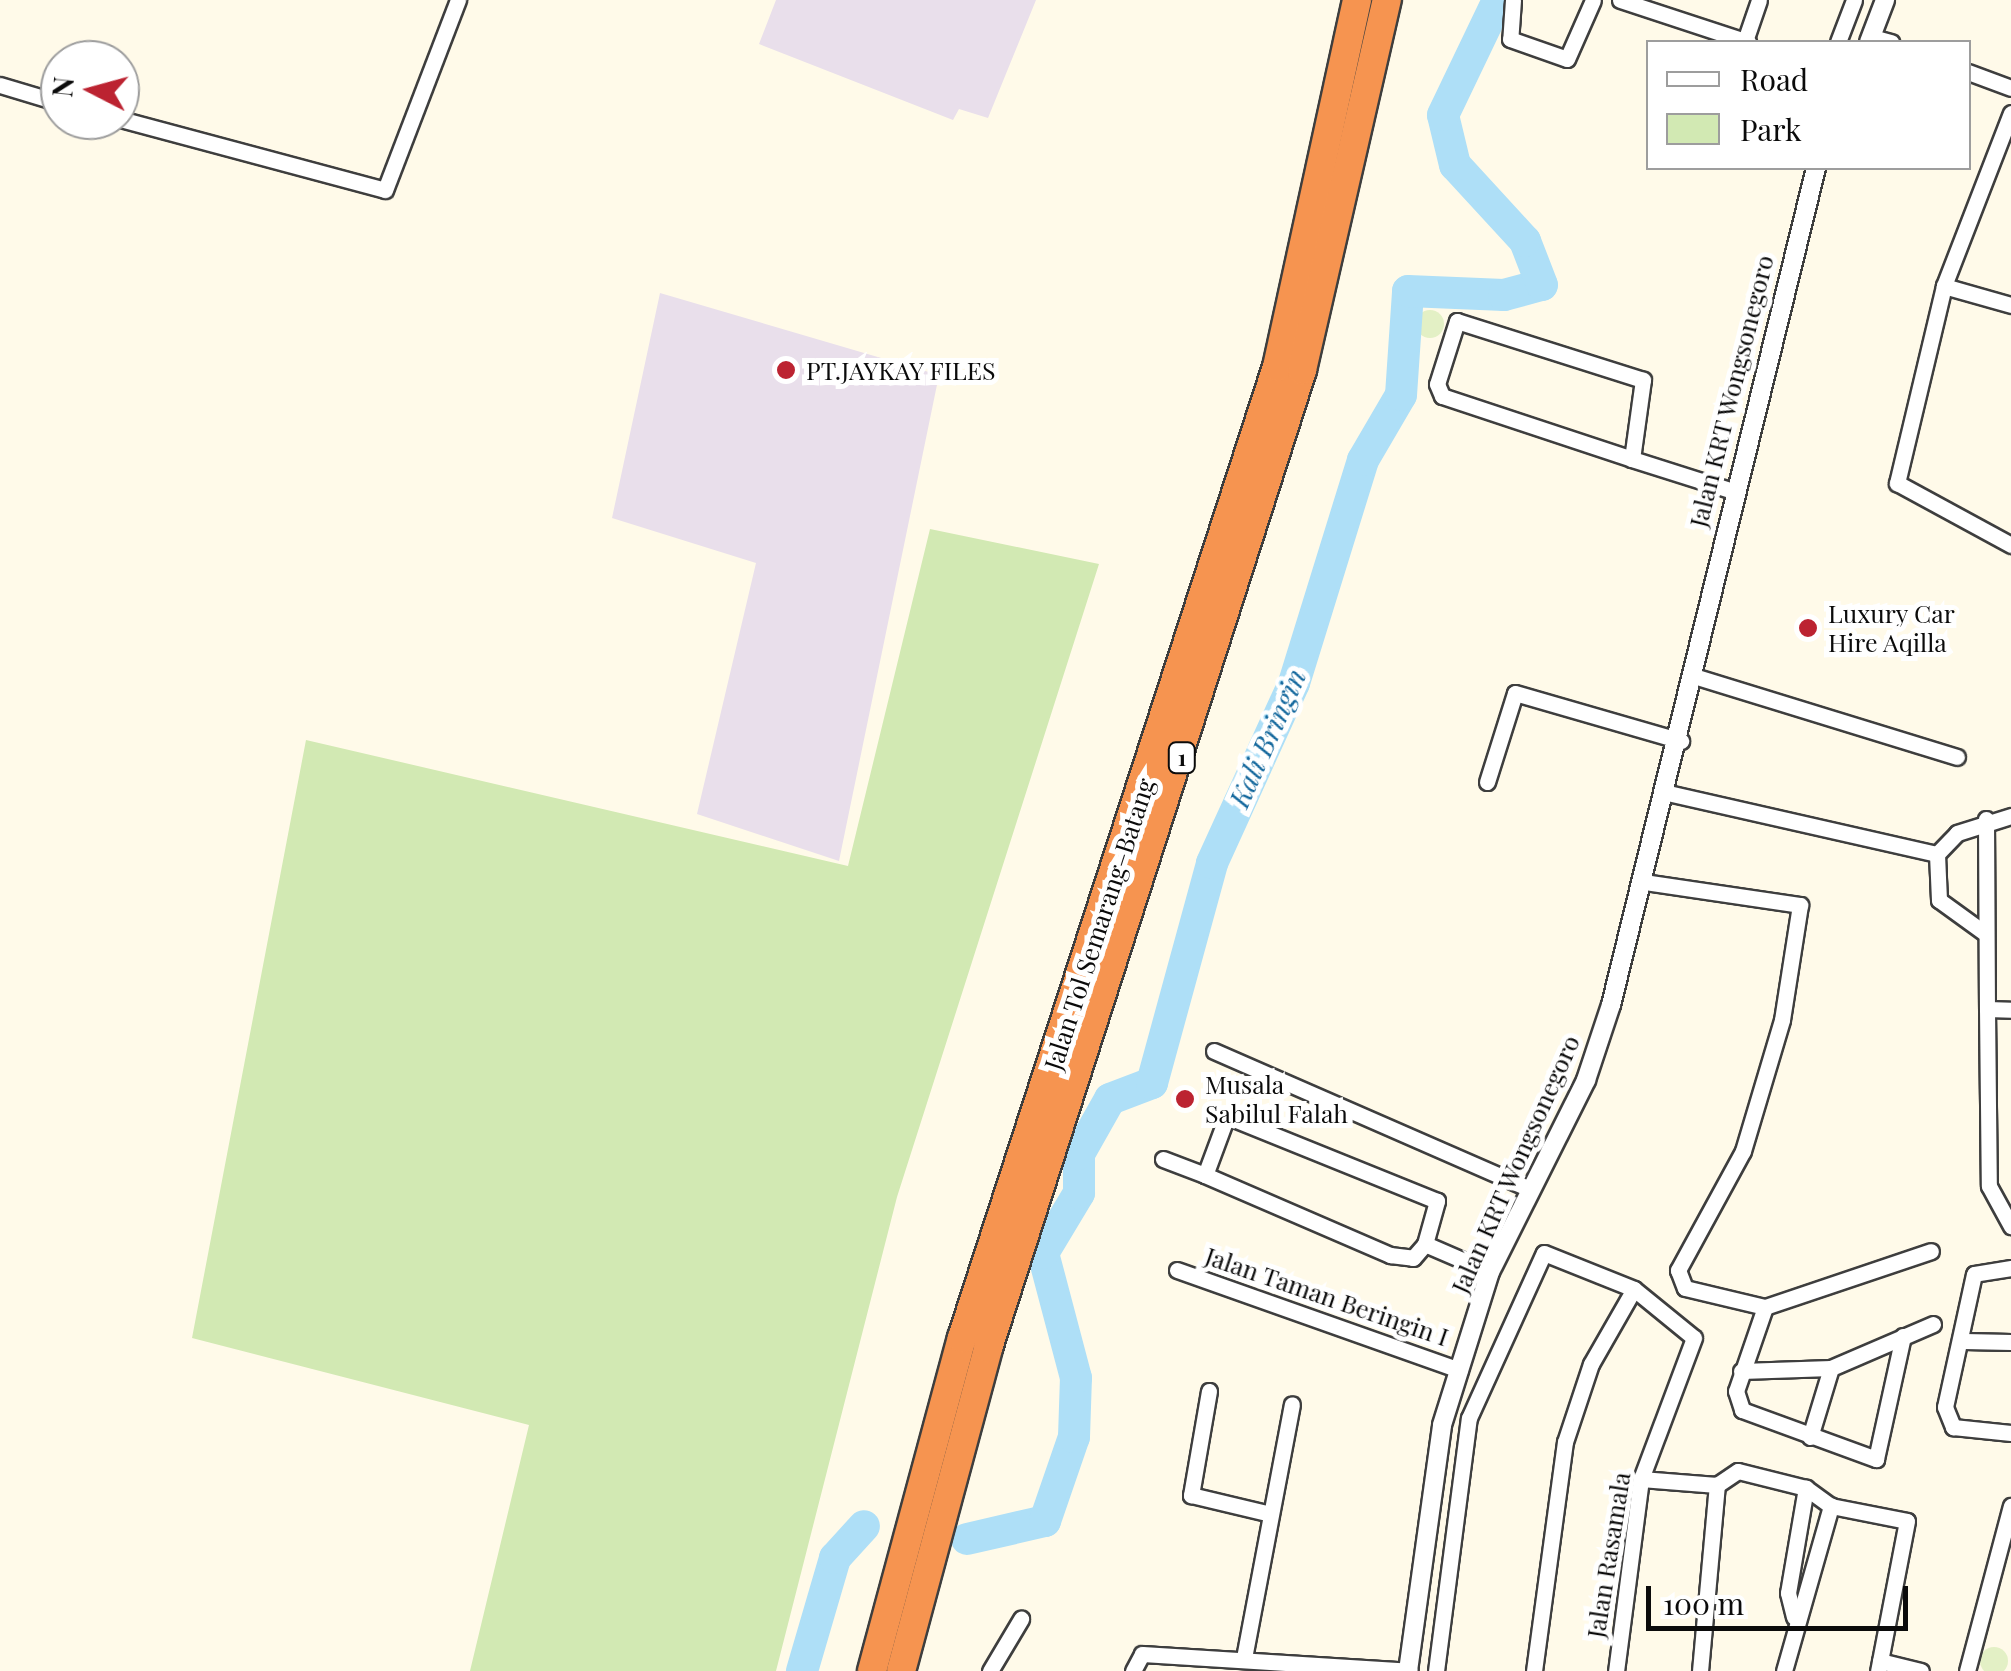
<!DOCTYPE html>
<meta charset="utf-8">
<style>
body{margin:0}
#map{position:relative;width:2011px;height:1671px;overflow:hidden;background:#fffae9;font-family:"Playfair Display",serif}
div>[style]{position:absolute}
.industrial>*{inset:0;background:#e9dfeb}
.green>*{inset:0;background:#d2e9b3}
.pitch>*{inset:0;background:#e3f0c5}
.round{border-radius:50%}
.river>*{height:32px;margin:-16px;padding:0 16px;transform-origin:16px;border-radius:16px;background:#aedff7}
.roads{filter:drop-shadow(2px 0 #3e3e3e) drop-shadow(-2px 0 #3e3e3e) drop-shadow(0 2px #3e3e3e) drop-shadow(0 -2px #3e3e3e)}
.minor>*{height:15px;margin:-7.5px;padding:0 7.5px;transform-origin:7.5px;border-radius:7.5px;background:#fff}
.tertiary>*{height:18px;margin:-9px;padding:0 9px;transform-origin:9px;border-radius:9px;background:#fff}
.motorway>*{height:28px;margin:-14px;padding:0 14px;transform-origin:14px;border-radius:14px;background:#f69450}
.dots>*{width:28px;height:28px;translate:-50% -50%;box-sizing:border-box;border:5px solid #fff;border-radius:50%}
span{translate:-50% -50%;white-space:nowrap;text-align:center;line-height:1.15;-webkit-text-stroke:10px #fff;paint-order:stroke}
.shield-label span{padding:2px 8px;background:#fff;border:2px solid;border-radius:8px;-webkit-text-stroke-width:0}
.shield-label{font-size:22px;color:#0b0b0b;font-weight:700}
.poi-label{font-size:25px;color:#0b0b0b}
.left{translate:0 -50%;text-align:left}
.street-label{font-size:25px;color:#0b0b0b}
.water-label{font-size:28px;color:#14689d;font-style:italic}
.legend{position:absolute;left:1646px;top:40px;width:325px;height:130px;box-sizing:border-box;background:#fff;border:2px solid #9d9d9d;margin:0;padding:12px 18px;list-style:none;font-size:30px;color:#0b0b0b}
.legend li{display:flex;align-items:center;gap:20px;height:50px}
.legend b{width:50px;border:2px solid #9d9d9d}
.north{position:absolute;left:40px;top:40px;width:100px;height:100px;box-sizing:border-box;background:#fff;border:2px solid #9d9d9d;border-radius:50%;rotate:276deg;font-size:28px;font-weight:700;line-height:40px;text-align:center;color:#0b0b0b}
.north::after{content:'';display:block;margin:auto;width:35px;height:45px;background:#bc2331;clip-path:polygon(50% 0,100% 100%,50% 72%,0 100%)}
.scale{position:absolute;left:1646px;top:1586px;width:262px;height:45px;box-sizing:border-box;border:5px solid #0b0b0b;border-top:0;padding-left:12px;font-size:30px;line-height:35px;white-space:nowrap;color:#0b0b0b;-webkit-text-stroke:8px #fff;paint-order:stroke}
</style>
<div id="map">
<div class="industrial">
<i style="clip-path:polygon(776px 0,1036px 0,988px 118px,959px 109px,953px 120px,759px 44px)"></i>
<i style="clip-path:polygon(660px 293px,939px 375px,839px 861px,697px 814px,756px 563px,612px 518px)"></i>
</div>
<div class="green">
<i style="clip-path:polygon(930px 529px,1099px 564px,897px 1197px,776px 1671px,470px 1671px,529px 1425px,192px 1338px,306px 740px,848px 866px)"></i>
</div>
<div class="pitch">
<i class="round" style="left:1416px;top:310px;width:28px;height:28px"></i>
<i class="round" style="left:1980px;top:1647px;width:28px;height:28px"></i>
</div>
<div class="river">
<i style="left:967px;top:1539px;width:80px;rotate:-13deg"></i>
<i style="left:1045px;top:1521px;width:89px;rotate:-71deg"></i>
<i style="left:1074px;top:1437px;width:59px;rotate:-88.1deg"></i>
<i style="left:1076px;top:1378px;width:129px;rotate:-104.8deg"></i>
<i style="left:1043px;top:1253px;width:70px;rotate:-59deg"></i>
<i style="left:1079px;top:1193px;width:39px;rotate:-90deg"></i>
<i style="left:1079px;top:1154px;width:63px;rotate:-60.6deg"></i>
<i style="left:1110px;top:1099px;width:45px;rotate:-20.9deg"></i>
<i style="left:1152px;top:1083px;width:228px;rotate:-74.7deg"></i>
<i style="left:1212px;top:863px;width:198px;rotate:-65.5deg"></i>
<i style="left:1294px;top:683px;width:233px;rotate:-72.8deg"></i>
<i style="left:1363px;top:460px;width:75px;rotate:-59.7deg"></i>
<i style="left:1401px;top:395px;width:104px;rotate:-86.1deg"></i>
<i style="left:1408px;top:291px;width:96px;rotate:2.4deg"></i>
<i style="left:1504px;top:295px;width:39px;rotate:-15deg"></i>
<i style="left:1542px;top:285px;width:47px;rotate:-111.1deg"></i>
<i style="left:1525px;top:241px;width:103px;rotate:-132.6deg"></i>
<i style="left:1455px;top:165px;width:51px;rotate:-103.5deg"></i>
<i style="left:1443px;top:115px;width:127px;rotate:-64.4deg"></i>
<i style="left:802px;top:1671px;width:118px;rotate:-73.7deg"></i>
<i style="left:835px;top:1558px;width:43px;rotate:-47.8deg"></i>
</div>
<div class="roads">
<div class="minor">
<i style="left:1513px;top:0;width:39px;rotate:94deg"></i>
<i style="left:1510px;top:39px;width:60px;rotate:19.3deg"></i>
<i style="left:1567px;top:59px;width:64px;rotate:-66.2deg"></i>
<i style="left:1620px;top:0;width:135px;rotate:18.2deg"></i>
<i style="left:1872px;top:37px;width:20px;rotate:15deg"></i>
<i style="left:1745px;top:41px;width:43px;rotate:-71.1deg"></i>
<i style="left:1838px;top:42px;width:45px;rotate:-69.1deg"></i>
<i style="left:1968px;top:72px;width:46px;rotate:20.4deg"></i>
<i style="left:0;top:85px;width:63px;rotate:16.7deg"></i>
<i style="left:2011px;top:113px;width:186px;rotate:111.2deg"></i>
<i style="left:1944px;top:286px;width:203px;rotate:103.4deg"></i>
<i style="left:1897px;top:483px;width:130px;rotate:28.5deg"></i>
<i style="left:120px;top:119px;width:274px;rotate:15deg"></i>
<i style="left:385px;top:190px;width:204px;rotate:-69deg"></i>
<i style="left:1944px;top:286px;width:70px;rotate:15.8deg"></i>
<i style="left:1632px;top:459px;width:80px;rotate:-82.1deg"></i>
<i style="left:1643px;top:380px;width:195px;rotate:-162.4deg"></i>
<i style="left:1457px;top:321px;width:66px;rotate:107.6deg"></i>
<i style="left:1437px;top:384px;width:13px;rotate:67deg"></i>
<i style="left:1442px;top:396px;width:200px;rotate:18.3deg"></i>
<i style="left:1632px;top:459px;width:103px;rotate:17.6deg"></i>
<i style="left:1694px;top:676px;width:275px;rotate:17.1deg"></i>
<i style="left:1487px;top:782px;width:93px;rotate:-72.5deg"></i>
<i style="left:1515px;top:693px;width:173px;rotate:16.1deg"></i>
<i style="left:1668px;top:793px;width:276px;rotate:12.8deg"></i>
<i style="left:1986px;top:819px;width:190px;rotate:89.7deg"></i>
<i style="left:1987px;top:1009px;width:24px;rotate:2deg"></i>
<i style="left:1644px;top:882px;width:158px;rotate:8.4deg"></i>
<i style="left:1800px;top:905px;width:116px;rotate:98.9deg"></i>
<i style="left:1782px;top:1020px;width:137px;rotate:106.6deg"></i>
<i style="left:1743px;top:1151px;width:136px;rotate:118.6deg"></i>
<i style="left:1678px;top:1270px;width:19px;rotate:69deg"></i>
<i style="left:1685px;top:1288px;width:82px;rotate:13.4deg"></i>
<i style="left:1765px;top:1307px;width:89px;rotate:109deg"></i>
<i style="left:1736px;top:1391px;width:20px;rotate:72deg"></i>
<i style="left:1742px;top:1410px;width:143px;rotate:20.1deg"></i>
<i style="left:1876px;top:1459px;width:126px;rotate:-77.6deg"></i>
<i style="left:1986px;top:934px;width:58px;rotate:-144.1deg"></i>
<i style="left:1939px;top:900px;width:46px;rotate:-92.5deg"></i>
<i style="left:1937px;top:854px;width:29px;rotate:-46deg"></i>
<i style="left:1957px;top:833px;width:57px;rotate:-17.5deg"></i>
<i style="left:1987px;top:1009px;width:177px;rotate:89.4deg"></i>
<i style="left:1989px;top:1186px;width:46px;rotate:61.2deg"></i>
<i style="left:1214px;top:1051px;width:345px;rotate:23.6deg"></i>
<i style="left:1163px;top:1159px;width:45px;rotate:20.9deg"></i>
<i style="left:1425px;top:1244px;width:45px;rotate:-74.4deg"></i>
<i style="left:1437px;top:1201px;width:227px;rotate:-158deg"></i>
<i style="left:1227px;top:1116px;width:63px;rotate:110.4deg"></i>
<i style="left:1205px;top:1175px;width:202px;rotate:23.4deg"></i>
<i style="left:1390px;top:1255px;width:23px;rotate:7deg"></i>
<i style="left:1413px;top:1258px;width:18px;rotate:-49deg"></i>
<i style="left:1425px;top:1244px;width:71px;rotate:23.3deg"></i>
<i style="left:2011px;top:1268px;width:37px;rotate:171deg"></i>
<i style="left:1974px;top:1274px;width:136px;rotate:102.3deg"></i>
<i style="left:1945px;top:1407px;width:22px;rotate:68deg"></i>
<i style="left:1953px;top:1427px;width:58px;rotate:5.9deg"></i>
<i style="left:1177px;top:1270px;width:300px;rotate:19.5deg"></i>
<i style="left:1765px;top:1307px;width:175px;rotate:-18.6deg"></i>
<i style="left:1964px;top:1341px;width:47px;rotate:1.2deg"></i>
<i style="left:1741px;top:1371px;width:90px;rotate:-1.9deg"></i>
<i style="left:1831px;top:1368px;width:111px;rotate:-23.3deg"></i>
<i style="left:1209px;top:1391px;width:106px;rotate:99.8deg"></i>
<i style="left:1191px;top:1495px;width:82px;rotate:13.4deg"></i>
<i style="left:1810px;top:1437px;width:72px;rotate:-73.1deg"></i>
<i style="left:1641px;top:1479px;width:76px;rotate:4.5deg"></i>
<i style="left:1717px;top:1485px;width:25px;rotate:-34deg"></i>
<i style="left:1738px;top:1471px;width:70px;rotate:14deg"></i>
<i style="left:1806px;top:1488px;width:31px;rotate:36deg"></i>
<i style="left:1831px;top:1506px;width:77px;rotate:11.2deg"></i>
<i style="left:1907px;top:1521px;width:153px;rotate:100.9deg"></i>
<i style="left:1794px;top:1617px;width:25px;rotate:-104deg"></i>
<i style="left:1788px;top:1593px;width:107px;rotate:-80.3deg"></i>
<i style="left:1244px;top:1658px;width:258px;rotate:-79.3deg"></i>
<i style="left:1880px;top:1661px;width:42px;rotate:13.7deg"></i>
<i style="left:990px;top:1671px;width:61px;rotate:-59.2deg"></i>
<i style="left:1133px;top:1671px;width:19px;rotate:-62deg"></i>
<i style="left:1142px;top:1654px;width:268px;rotate:3.6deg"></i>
<i style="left:1436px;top:1671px;width:255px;rotate:-82.6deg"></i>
<i style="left:1469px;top:1418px;width:181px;rotate:-65.6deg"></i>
<i style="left:1544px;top:1253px;width:97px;rotate:21.8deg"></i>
<i style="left:1634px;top:1289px;width:77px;rotate:39.2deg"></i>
<i style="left:1694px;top:1338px;width:151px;rotate:110.6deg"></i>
<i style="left:1641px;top:1479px;width:194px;rotate:97.4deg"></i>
<i style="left:1534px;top:1671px;width:231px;rotate:-82.3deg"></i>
<i style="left:1565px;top:1442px;width:82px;rotate:-71.6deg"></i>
<i style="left:1591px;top:1364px;width:86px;rotate:-60.2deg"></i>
<i style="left:1700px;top:1671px;width:187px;rotate:-84.8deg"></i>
<i style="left:1784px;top:1671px;width:172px;rotate:-74.1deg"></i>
<i style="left:1967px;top:1671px;width:171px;rotate:-75.1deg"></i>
</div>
<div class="tertiary">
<i style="left:1869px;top:42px;width:45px;rotate:-69.1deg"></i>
<i style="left:1408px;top:1671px;width:248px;rotate:-82.1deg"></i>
<i style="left:1442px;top:1425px;width:160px;rotate:-72.6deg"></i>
<i style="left:1490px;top:1272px;width:215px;rotate:-63.4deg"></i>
<i style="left:1586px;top:1080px;width:79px;rotate:-71.6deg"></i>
<i style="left:1611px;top:1005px;width:862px;rotate:-76.24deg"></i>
</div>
<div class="motorway">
<i style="left:872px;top:1671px;width:345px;rotate:-74.9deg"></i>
<i style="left:962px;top:1338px;width:1021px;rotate:-72.03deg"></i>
<i style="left:1277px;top:367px;width:376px;rotate:-77.7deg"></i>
<i style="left:901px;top:1671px;width:335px;rotate:-74.9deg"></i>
<i style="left:988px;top:1348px;width:1027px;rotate:-72.2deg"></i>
<i style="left:1302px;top:370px;width:380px;rotate:-77.1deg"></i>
</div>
</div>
<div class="dots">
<i style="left:786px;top:370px;background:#bc2331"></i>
<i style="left:1808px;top:628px;background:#bc2331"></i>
<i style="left:1185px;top:1099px;background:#bc2331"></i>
</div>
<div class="shield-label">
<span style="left:1182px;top:758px">1</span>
</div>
<div class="poi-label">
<span class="left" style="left:806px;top:370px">PT.JAYKAY FILES</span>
<span class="left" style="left:1828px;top:628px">Luxury Car<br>Hire Aqilla</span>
<span class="left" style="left:1205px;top:1099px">Musala<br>Sabilul Falah</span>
</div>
<div class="street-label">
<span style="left:1731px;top:391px;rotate:-76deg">Jalan KRT Wongsonegoro</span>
<span style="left:1099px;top:924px;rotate:-72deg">Jalan Tol Semarang–Batang</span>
<span style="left:1515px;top:1164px;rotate:-66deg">Jalan KRT Wongsonegoro</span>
<span style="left:1327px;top:1296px;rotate:19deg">Jalan Taman Beringin I</span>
<span style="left:1608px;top:1555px;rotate:-81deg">Jalan Rasamala</span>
</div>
<div class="water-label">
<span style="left:1267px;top:738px;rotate:-66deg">Kali Bringin</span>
</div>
<ul class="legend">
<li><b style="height:12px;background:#fff"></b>Road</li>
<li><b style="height:28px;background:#d2e9b3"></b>Park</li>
</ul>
<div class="north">N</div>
<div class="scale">100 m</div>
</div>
